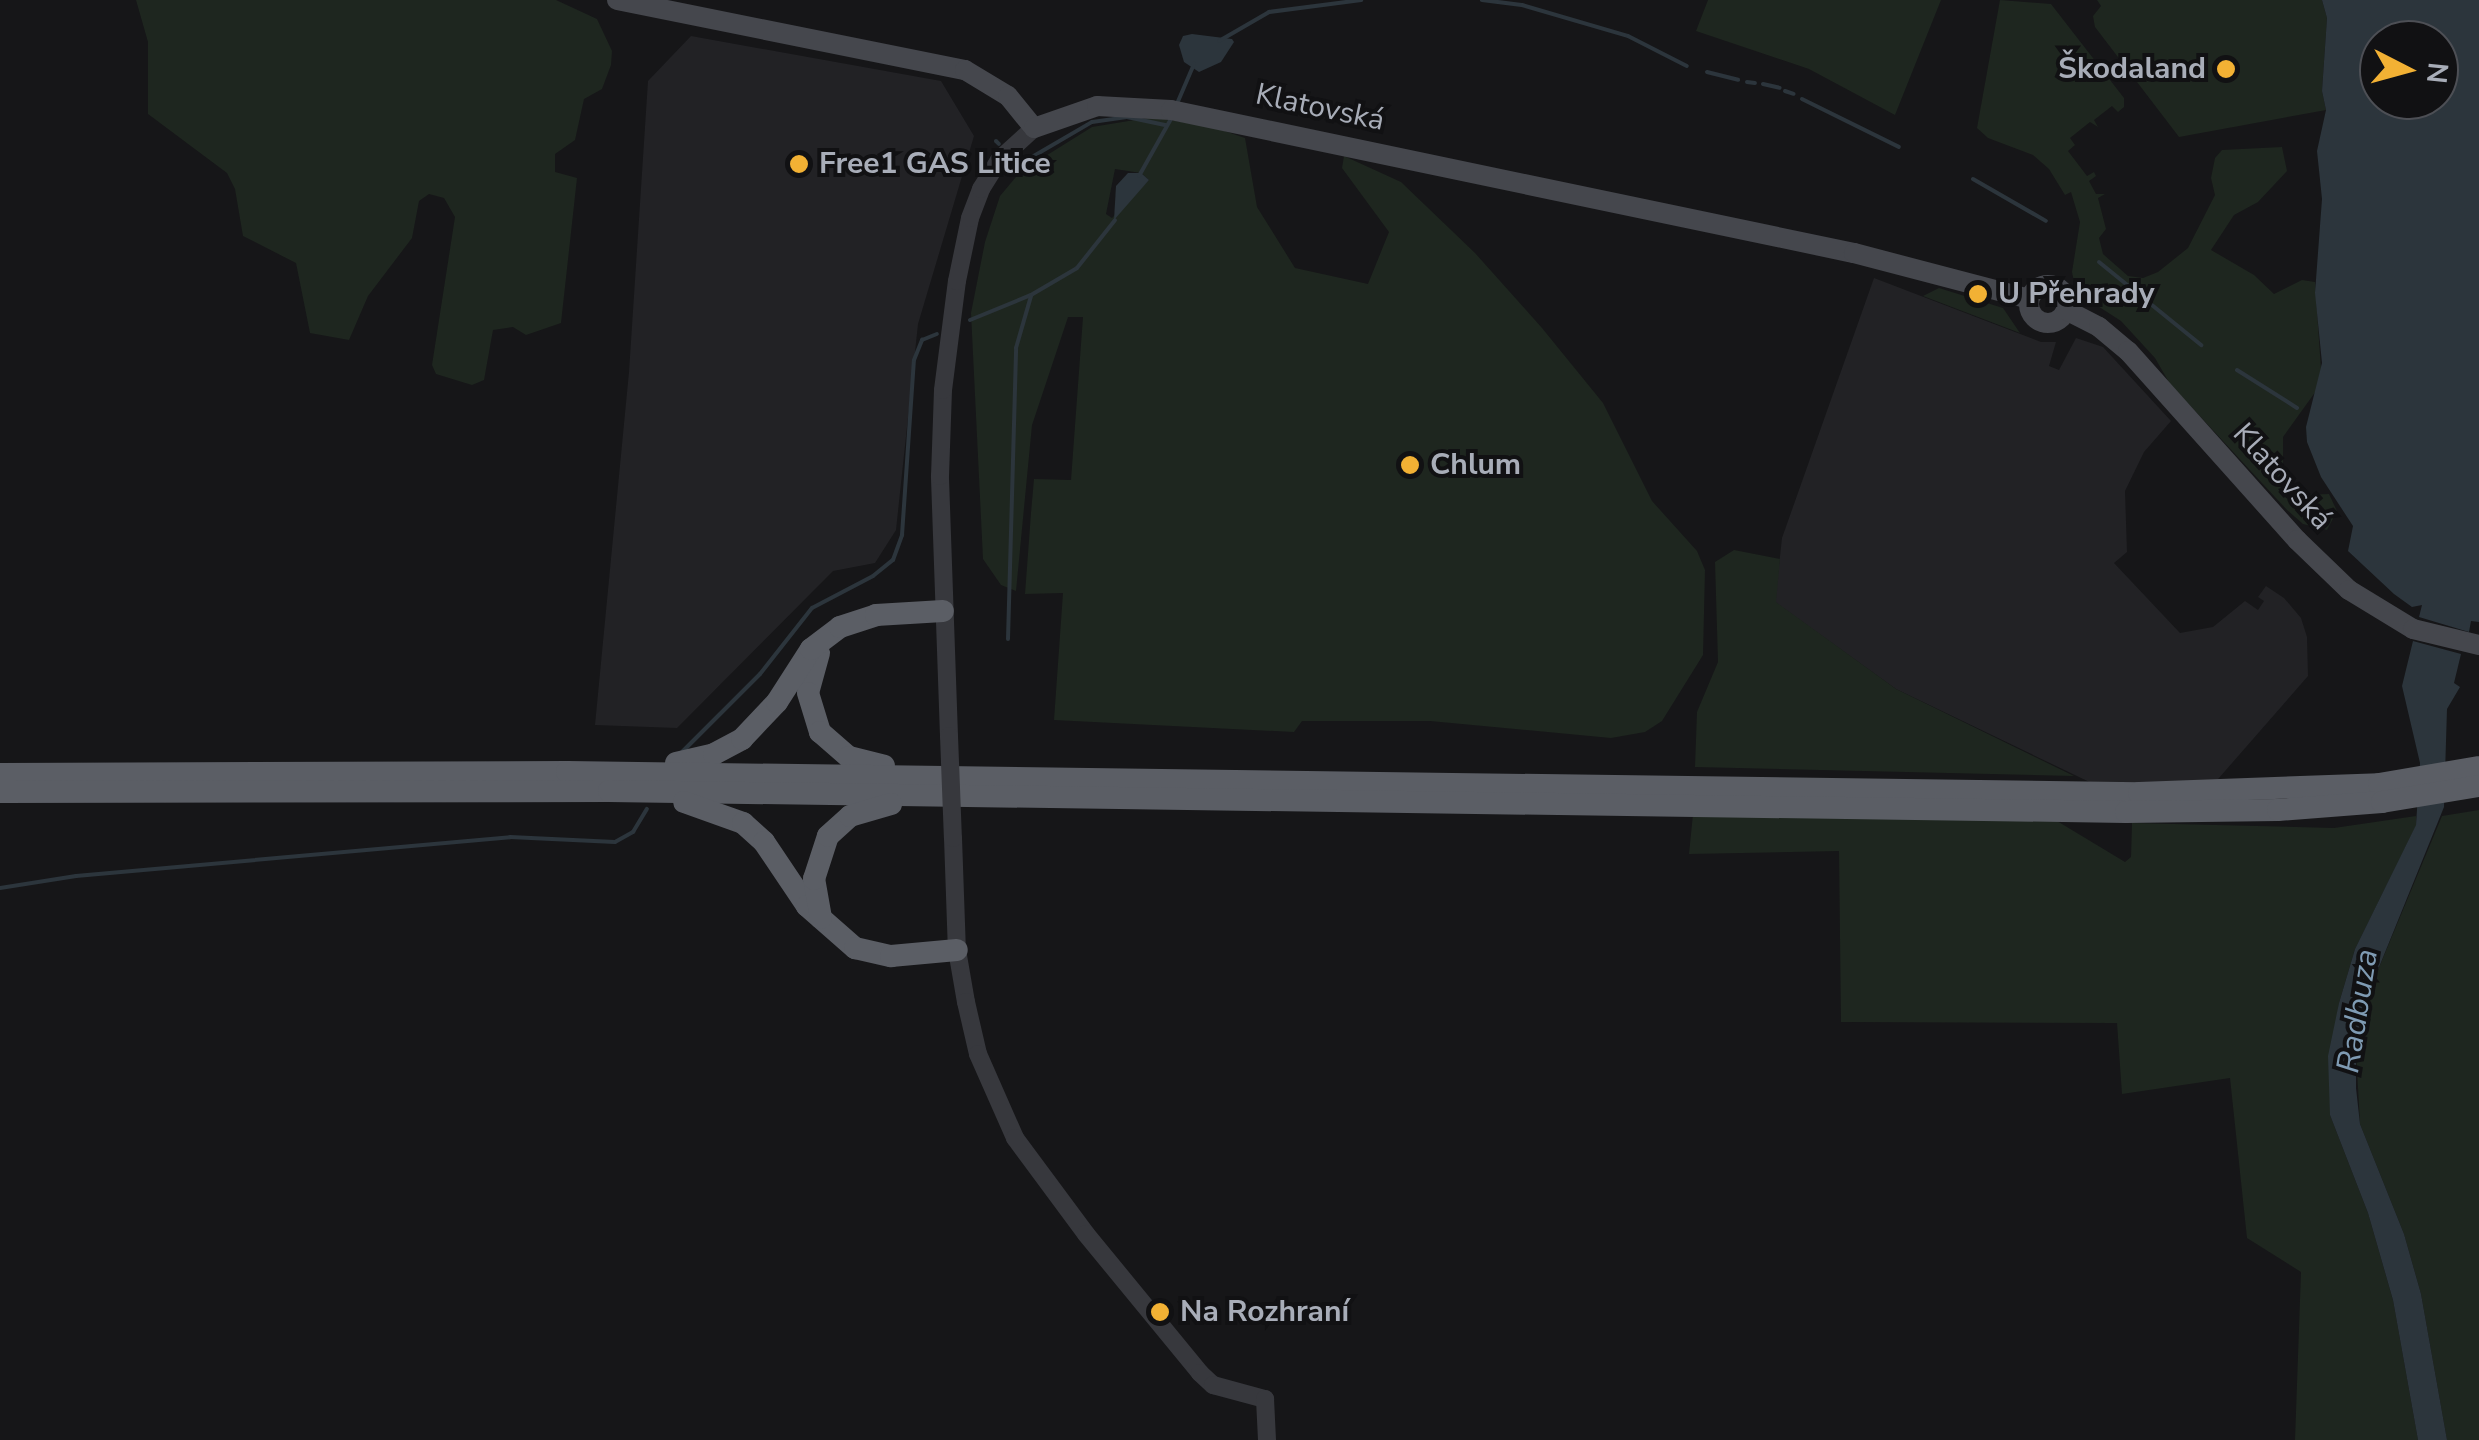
<!DOCTYPE html>
<meta charset="utf-8">
<style>
body{margin:0}
#map{position:relative;width:2479px;height:1440px;overflow:hidden;background:#161618;font-family:"Nunito Sans",sans-serif}
div>[style]{position:absolute}
.built>*{inset:0;background:#222225}
.green>*{inset:0;background:#1e261f}
.water>*{inset:0;background:#2c353c}
.stream>*{height:4px;margin:-2px;padding:0 2px;transform-origin:2px;border-radius:2px;background:#2c353c}
.tertiary>*{height:18px;margin:-9px;padding:0 9px;transform-origin:9px;border-radius:9px;background:#37383d}
.secondary>*{height:20px;margin:-10px;padding:0 10px;transform-origin:10px;border-radius:10px;background:#45474d}
.secondary>.ring{margin:-10px;padding:0;box-sizing:content-box;background:none;border:20px solid #45474d;border-radius:50%}
.trunk>*{height:22px;margin:-11px;padding:0 11px;transform-origin:11px;border-radius:11px;background:#5b5e65}
.tertiary-bridge>*{height:18px;margin:-9px;padding:0 9px;transform-origin:9px;border-radius:9px;background:#37383d}
.dots>*{width:28px;height:28px;translate:-50% -50%;box-sizing:border-box;border:5px solid #111113;border-radius:50%}
span{translate:-50% -50%;white-space:nowrap;text-align:center;line-height:1.15;-webkit-text-stroke:8px #111113;paint-order:stroke}
.poi-label{font-size:30px;color:#a8adb8;font-weight:700}
.right{translate:-100% -50%;text-align:right}
.left{translate:0 -50%;text-align:left}
.street-label{font-size:30px;color:#a8adb8}
.water-label{font-size:32px;color:#7f9bb3;font-style:italic}
.north{position:absolute;left:2359px;top:20px;width:100px;height:100px;box-sizing:border-box;background:#111113;border:2px solid #4d4f55;border-radius:50%;rotate:96deg;font-size:28px;font-weight:700;line-height:40px;text-align:center;color:#a8adb8}
.north::after{content:'';display:block;margin:auto;width:35px;height:45px;background:#f2b134;clip-path:polygon(50% 0,100% 100%,50% 72%,0 100%)}
</style>
<div id="map">
<div class="built">
<i style="clip-path:polygon(691px 36px,941px 81px,974px 136px,918px 324px,896px 530px,875px 563px,833px 571px,677px 728px,595px 725px,629px 372px,648px 81px)"></i>
<i style="clip-path:polygon(1874px 278px,2041px 342px,2056px 342px,2049px 366px,2059px 370px,2076px 338px,2103px 347px,2171px 421px,2144px 452px,2125px 491px,2127px 552px,2114px 563px,2180px 633px,2213px 627px,2245px 601px,2258px 610px,2264px 601px,2258px 597px,2266px 586px,2284px 598px,2301px 618px,2307px 637px,2308px 676px,2212px 786px,2131px 802px,1896px 689px,1775px 602px,1782px 538px)"></i>
</div>
<div class="green">
<i style="clip-path:polygon(136px 0,556px 0,597px 19px,612px 51px,611px 65px,602px 89px,584px 99px,575px 140px,555px 154px,555px 172px,577px 178px,561px 323px,526px 335px,513px 327px,493px 330px,484px 380px,472px 385px,436px 374px,432px 365px,455px 217px,444px 198px,429px 194px,419px 201px,412px 238px,368px 296px,349px 340px,310px 333px,296px 263px,243px 236px,235px 189px,227px 173px,148px 114px,148px 42px)"></i>
<i style="clip-path:polygon(1708px 0,1941px 0,1895px 115px,1809px 69px,1696px 31px)"></i>
<i style="clip-path:polygon(2000px 0,2051px 4px,2124px 98px,2124px 107px,2118px 112px,2112px 106px,2094px 120px,2098px 127px,2090px 122px,2070px 138px,2075px 145px,2068px 151px,2087px 176px,2094px 172px,2096px 176px,2089px 181px,2096px 194px,2105px 194px,2098px 198px,2106px 229px,2099px 238px,2103px 254px,2128px 276px,2143px 278px,2158px 272px,2188px 248px,2215px 195px,2211px 178px,2215px 158px,2222px 150px,2282px 147px,2287px 171px,2258px 202px,2234px 215px,2211px 250px,2254px 275px,2274px 294px,2302px 280px,2315px 282px,2321px 369px,2316px 391px,2283px 437px,2283px 472px,2291px 489px,2301px 495px,2329px 494px,2337px 511px,2327px 530px,2303px 524px,2287px 510px,2170px 384px,2155px 358px,2121px 321px,2076px 292px,2072px 272px,2080px 222px,2071px 192px,2065px 195px,2049px 169px,2033px 155px,1988px 138px,1977px 128px)"></i>
<i style="clip-path:polygon(2097px 0,2322px 0,2327px 18px,2322px 91px,2326px 110px,2179px 137px,2095px 27px,2093px 16px,2101px 6px)"></i>
<i style="clip-path:polygon(evenodd,1153px 117px,1216px 128px,1245px 138px,1257px 207px,1295px 268px,1368px 284px,1389px 232px,1342px 168px,1344px 156px,1401px 182px,1475px 253px,1542px 328px,1603px 403px,1652px 501px,1697px 551px,1705px 570px,1703px 655px,1662px 721px,1645px 732px,1611px 738px,1430px 721px,1302px 721px,1294px 732px,1054px 720px,1063px 593px,1025px 594px,1031px 513px,1034px 479px,1071px 480px,1083px 317px,1068px 317px,1032px 425px,1016px 591px,1001px 585px,983px 559px,971px 313px,985px 242px,1000px 196px,1020px 172px,1092px 127px,1153px 117px,1115px 169px,1141px 173px,1149px 180px,1112px 218px,1106px 214px,1115px 169px)"></i>
<i style="clip-path:polygon(1939px 288px,2003px 308px,2020px 333px,1923px 296px)"></i>
<i style="clip-path:polygon(1734px 550px,1780px 559px,1776px 602px,1896px 689px,2074px 776px,1695px 767px,1697px 712px,1718px 662px,1715px 562px)"></i>
<i style="clip-path:polygon(2479px 810px,2479px 1440px,2447px 1440px,2421px 1294px,2404px 1234px,2360px 1124px,2356px 1051px,2373px 982px,2442px 816px)"></i>
<i style="clip-path:polygon(1693px 814px,2057px 821px,2125px 862px,2131px 857px,2132px 823px,2334px 828px,2416px 816px,2416px 826px,2355px 949px,2339px 1003px,2330px 1115px,2368px 1213px,2393px 1300px,2418px 1440px,2295px 1440px,2301px 1272px,2247px 1238px,2230px 1078px,2122px 1094px,2117px 1023px,1841px 1022px,1839px 851px,1689px 854px)"></i>
</div>
<div class="water">
<i style="clip-path:polygon(evenodd,2322px 0,2479px 0,2479px 622px,2471px 621px,2469px 632px,2419px 617px,2422px 605px,2412px 607px,2394px 594px,2348px 551px,2353px 526px,2321px 477px,2307px 442px,2306px 427px,2322px 363px,2315px 293px,2322px 199px,2317px 151px,2326px 110px,2322px 91px,2327px 18px,2322px 0,2379px 40px,2439px 40px,2439px 100px,2379px 100px,2379px 40px)"></i>
<i style="clip-path:polygon(1192px 34px,1232px 39px,1234px 42px,1221px 62px,1199px 72px,1184px 62px,1179px 45px,1183px 36px)"></i>
<i style="clip-path:polygon(1128px 173px,1141px 173px,1149px 180px,1114px 220px,1116px 186px)"></i>
<i style="clip-path:polygon(2413px 641px,2461px 654px,2454px 683px,2460px 687px,2447px 709px,2444px 807px,2373px 982px,2356px 1051px,2356px 1088px,2360px 1124px,2404px 1234px,2421px 1294px,2447px 1440px,2418px 1440px,2393px 1300px,2368px 1213px,2330px 1115px,2328px 1056px,2339px 1003px,2355px 949px,2416px 825px,2420px 763px,2402px 686px)"></i>
</div>
<div class="stream">
<i style="left:1482px;top:0;width:40px;rotate:7.1deg"></i>
<i style="left:1522px;top:5px;width:110px;rotate:16.3deg"></i>
<i style="left:1628px;top:36px;width:66px;rotate:27deg"></i>
<i style="left:1219px;top:41px;width:58px;rotate:-30.1deg"></i>
<i style="left:1269px;top:12px;width:93px;rotate:-7.4deg"></i>
<i style="left:1707px;top:72px;width:32px;rotate:14deg"></i>
<i style="left:1747px;top:82px;width:8px;rotate:7deg"></i>
<i style="left:1763px;top:84px;width:17px;rotate:13deg"></i>
<i style="left:1785px;top:91px;width:9px;rotate:18deg"></i>
<i style="left:1802px;top:99px;width:108px;rotate:26.3deg"></i>
<i style="left:1176px;top:106px;width:46px;rotate:-66.8deg"></i>
<i style="left:996px;top:141px;width:4px;rotate:45deg"></i>
<i style="left:1020px;top:164px;width:83px;rotate:-30.3deg"></i>
<i style="left:1092px;top:122px;width:35px;rotate:-8deg"></i>
<i style="left:1127px;top:117px;width:40px;rotate:12deg"></i>
<i style="left:1139px;top:176px;width:65px;rotate:-60.7deg"></i>
<i style="left:1973px;top:179px;width:84px;rotate:29.9deg"></i>
<i style="left:2099px;top:262px;width:132px;rotate:39.1deg"></i>
<i style="left:970px;top:320px;width:66px;rotate:-22.3deg"></i>
<i style="left:1031px;top:295px;width:53px;rotate:-30.4deg"></i>
<i style="left:1077px;top:268px;width:61px;rotate:-51.6deg"></i>
<i style="left:2237px;top:370px;width:71px;rotate:32.3deg"></i>
<i style="left:1008px;top:639px;width:291px;rotate:-88.4deg"></i>
<i style="left:1016px;top:348px;width:54px;rotate:-73.9deg"></i>
<i style="left:682px;top:752px;width:110px;rotate:-45deg"></i>
<i style="left:760px;top:674px;width:84px;rotate:-51.8deg"></i>
<i style="left:812px;top:608px;width:69px;rotate:-27.7deg"></i>
<i style="left:873px;top:576px;width:26px;rotate:-39deg"></i>
<i style="left:893px;top:560px;width:27px;rotate:-70deg"></i>
<i style="left:902px;top:535px;width:175px;rotate:-86.1deg"></i>
<i style="left:914px;top:360px;width:22px;rotate:-68deg"></i>
<i style="left:922px;top:340px;width:16px;rotate:-22deg"></i>
<i style="left:0;top:888px;width:77px;rotate:-9deg"></i>
<i style="left:76px;top:876px;width:436px;rotate:-5.1deg"></i>
<i style="left:510px;top:837px;width:105px;rotate:2.7deg"></i>
<i style="left:615px;top:842px;width:21px;rotate:-29deg"></i>
<i style="left:633px;top:832px;width:27px;rotate:-59deg"></i>
</div>
<div class="tertiary">
<i style="left:949px;top:736px;width:260px;rotate:-92deg"></i>
<i style="left:940px;top:476px;width:86px;rotate:-88deg"></i>
<i style="left:943px;top:390px;width:110px;rotate:-82.7deg"></i>
<i style="left:957px;top:281px;width:64px;rotate:-78.3deg"></i>
<i style="left:970px;top:218px;width:31px;rotate:-69deg"></i>
<i style="left:981px;top:189px;width:34px;rotate:-58deg"></i>
<i style="left:999px;top:160px;width:47px;rotate:-42.4deg"></i>
<i style="left:953px;top:838px;width:112px;rotate:88deg"></i>
<i style="left:957px;top:950px;width:53px;rotate:80.2deg"></i>
<i style="left:966px;top:1002px;width:53px;rotate:77deg"></i>
<i style="left:978px;top:1054px;width:92px;rotate:66.2deg"></i>
<i style="left:1015px;top:1138px;width:119px;rotate:53.5deg"></i>
<i style="left:1086px;top:1234px;width:180px;rotate:50.6deg"></i>
<i style="left:1200px;top:1373px;width:18px;rotate:43deg"></i>
<i style="left:1213px;top:1385px;width:54px;rotate:15.1deg"></i>
<i style="left:1265px;top:1399px;width:41px;rotate:87.2deg"></i>
</div>
<div class="secondary">
<i style="left:617px;top:0;width:355px;rotate:11.4deg"></i>
<i style="left:965px;top:70px;width:50px;rotate:31.2deg"></i>
<i style="left:1008px;top:96px;width:41px;rotate:50.9deg"></i>
<i style="left:1034px;top:128px;width:67px;rotate:-19.2deg"></i>
<i style="left:1097px;top:106px;width:74px;rotate:3.1deg"></i>
<i style="left:1171px;top:110px;width:698px;rotate:11.83deg"></i>
<i style="left:1854px;top:253px;width:181px;rotate:14.7deg"></i>
<i class="ring" style="left:2029px;top:285px;width:18px;height:18px"></i>
<i style="left:2066px;top:310px;width:37px;rotate:27deg"></i>
<i style="left:2099px;top:327px;width:38px;rotate:40deg"></i>
<i style="left:2128px;top:351px;width:254px;rotate:48.2deg"></i>
<i style="left:2297px;top:540px;width:72px;rotate:43.9deg"></i>
<i style="left:2349px;top:590px;width:75px;rotate:31.4deg"></i>
<i style="left:2413px;top:629px;width:68px;rotate:13.6deg"></i>
</div>
<div class="trunk">
<i style="left:819px;top:653px;width:41px;rotate:105.4deg"></i>
<i style="left:808px;top:693px;width:41px;rotate:72.9deg"></i>
<i style="left:820px;top:732px;width:38px;rotate:41deg"></i>
<i style="left:849px;top:757px;width:36px;rotate:14deg"></i>
<i style="left:676px;top:763px;width:39px;rotate:-13deg"></i>
<i style="left:714px;top:754px;width:32px;rotate:-28deg"></i>
<i style="left:742px;top:739px;width:51px;rotate:-46.6deg"></i>
<i style="left:777px;top:702px;width:63px;rotate:-57.3deg"></i>
<i style="left:811px;top:649px;width:36px;rotate:-37deg"></i>
<i style="left:840px;top:627px;width:38px;rotate:-18deg"></i>
<i style="left:876px;top:615px;width:67px;rotate:-3.4deg"></i>
<i style="left:0;top:774px;width:567px;rotate:-0.2deg"></i>
<i style="left:567px;top:772px;width:1572px;rotate:0.77deg"></i>
<i style="left:2139px;top:793px;width:240px;rotate:-2.1deg"></i>
<i style="left:2379px;top:784px;width:101px;rotate:-9.6deg"></i>
<i style="left:0;top:792px;width:609px;rotate:-0.09deg"></i>
<i style="left:609px;top:791px;width:1517px;rotate:0.79deg"></i>
<i style="left:2126px;top:812px;width:152px;rotate:-0.8deg"></i>
<i style="left:2278px;top:810px;width:104px;rotate:-4.4deg"></i>
<i style="left:2382px;top:802px;width:98px;rotate:-9.4deg"></i>
<i style="left:684px;top:802px;width:63px;rotate:19.6deg"></i>
<i style="left:743px;top:823px;width:28px;rotate:42deg"></i>
<i style="left:764px;top:842px;width:77px;rotate:56.1deg"></i>
<i style="left:807px;top:906px;width:64px;rotate:41.2deg"></i>
<i style="left:855px;top:948px;width:37px;rotate:13deg"></i>
<i style="left:891px;top:956px;width:66px;rotate:-5.2deg"></i>
<i style="left:821px;top:918px;width:40px;rotate:-100deg"></i>
<i style="left:814px;top:879px;width:45px;rotate:-72deg"></i>
<i style="left:828px;top:836px;width:30px;rotate:-42deg"></i>
<i style="left:850px;top:816px;width:43px;rotate:-16.3deg"></i>
</div>
<div class="tertiary-bridge">
<i style="left:949px;top:736px;width:102px;rotate:87.8deg"></i>
</div>
<div class="dots">
<i style="left:2226px;top:69px;background:#f2b134"></i>
<i style="left:799px;top:164px;background:#f2b134"></i>
<i style="left:1978px;top:294px;background:#f2b134"></i>
<i style="left:1410px;top:465px;background:#f2b134"></i>
<i style="left:1160px;top:1312px;background:#f2b134"></i>
</div>
<div class="poi-label">
<span class="right" style="left:2206px;top:69px">Škodaland</span>
<span class="left" style="left:819px;top:164px">Free1 GAS Litice</span>
<span class="left" style="left:1998px;top:294px">U Přehrady</span>
<span class="left" style="left:1430px;top:465px">Chlum</span>
<span class="left" style="left:1180px;top:1312px">Na Rozhraní</span>
</div>
<div class="street-label">
<span style="left:1320px;top:108px;rotate:12deg">Klatovská</span>
<span style="left:2282px;top:477px;rotate:48deg">Klatovská</span>
</div>
<div class="water-label">
<span style="left:2358px;top:1011px;rotate:-81deg">Radbuza</span>
</div>
<div class="north">N</div>
</div>
